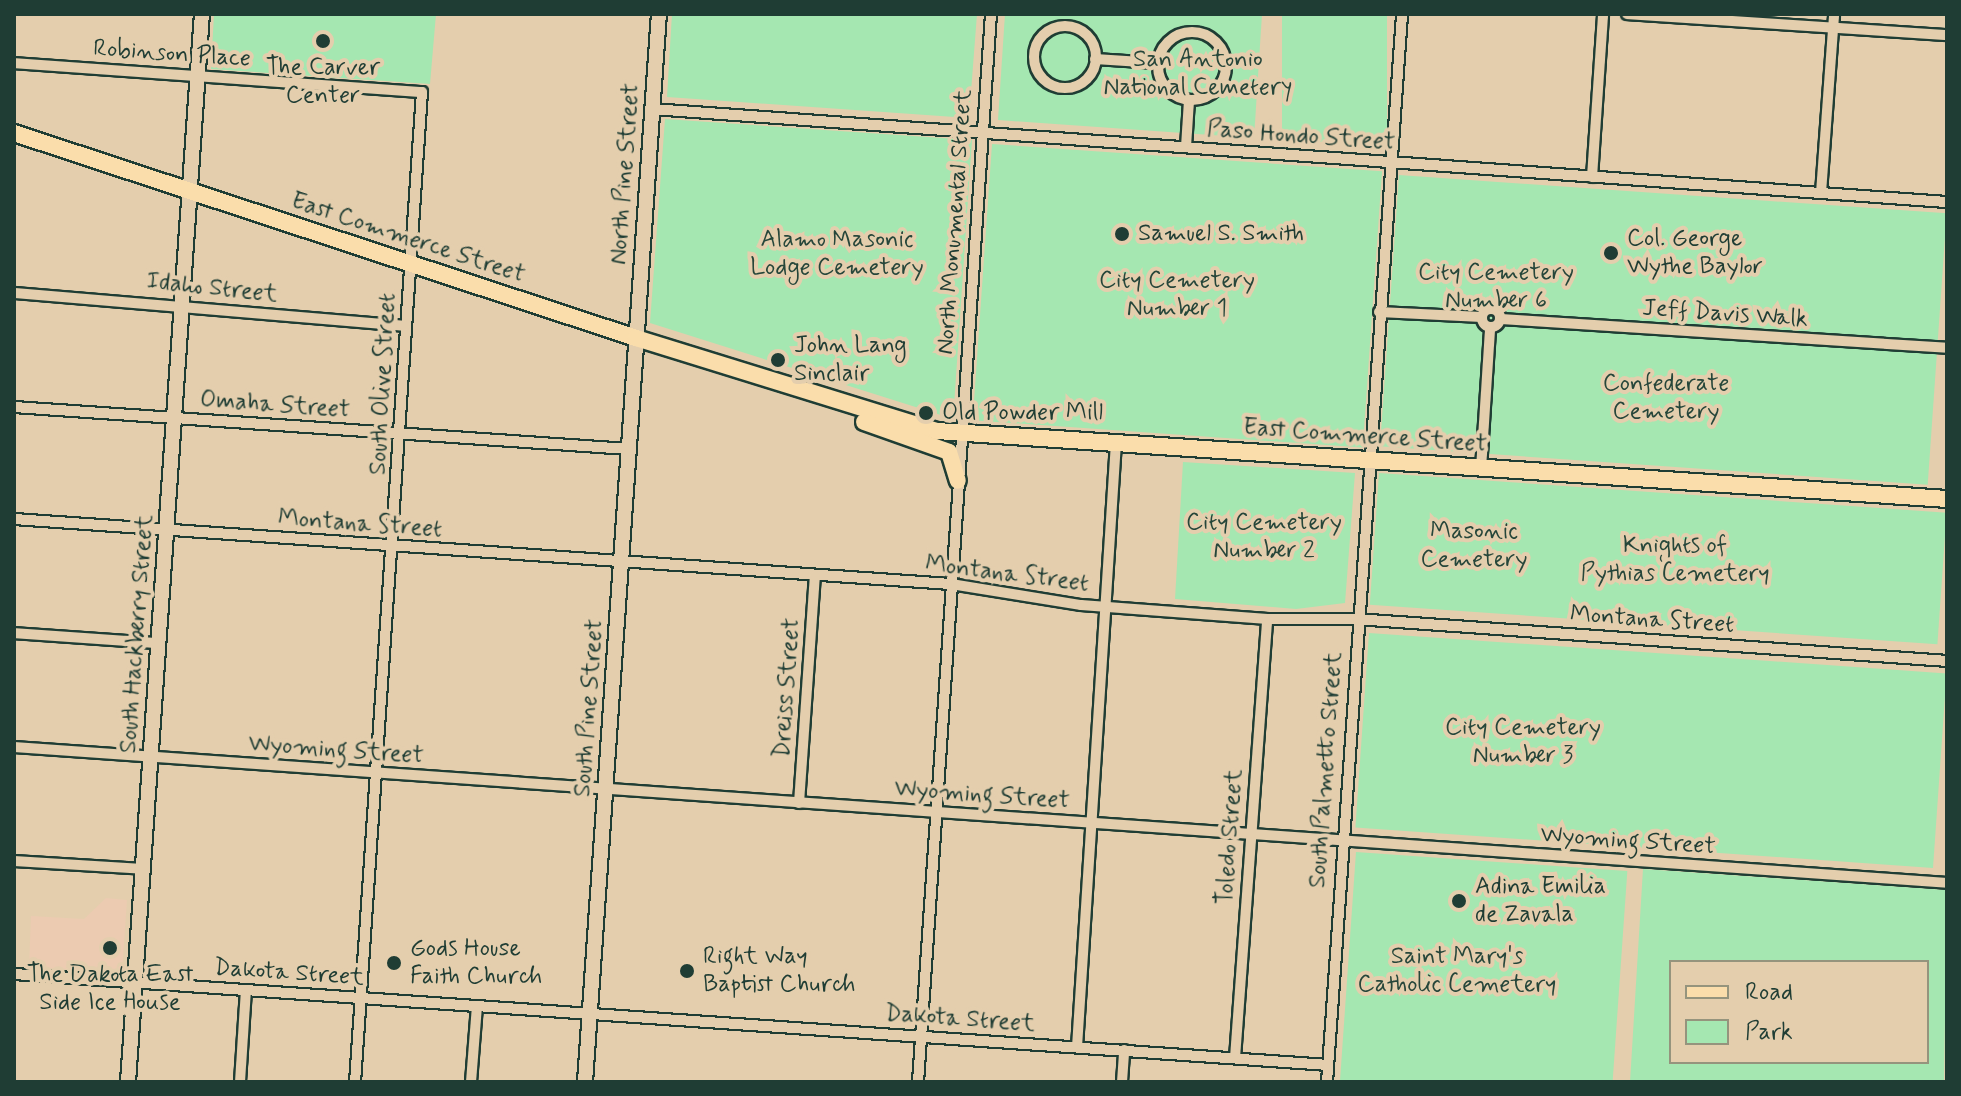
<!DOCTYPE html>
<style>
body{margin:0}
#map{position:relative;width:1961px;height:1096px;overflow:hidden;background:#e4cead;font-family:Mynerve,sans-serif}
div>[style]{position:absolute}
.built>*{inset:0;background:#eccbb1}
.green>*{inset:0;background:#a5e7b1;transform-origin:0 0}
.roads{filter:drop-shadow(2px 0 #1f3d34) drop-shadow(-2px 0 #1f3d34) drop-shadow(0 2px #1f3d34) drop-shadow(0 -2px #1f3d34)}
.street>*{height:10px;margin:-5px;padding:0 5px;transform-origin:5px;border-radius:5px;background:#e4cead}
.street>.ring{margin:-5px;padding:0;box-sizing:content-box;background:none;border:10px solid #e4cead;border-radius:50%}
.secondary>*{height:14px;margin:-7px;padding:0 7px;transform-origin:7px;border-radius:7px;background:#e4cead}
.primary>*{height:16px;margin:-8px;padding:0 8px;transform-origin:8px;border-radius:8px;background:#faddab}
.dots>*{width:22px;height:22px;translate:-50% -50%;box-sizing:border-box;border:4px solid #e4cead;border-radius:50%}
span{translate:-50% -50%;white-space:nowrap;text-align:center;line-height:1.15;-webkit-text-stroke:8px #e4cead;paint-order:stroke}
.street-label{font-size:24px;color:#1f3d34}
.park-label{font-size:24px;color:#26463a}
.poi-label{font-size:24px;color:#1f3d34}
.left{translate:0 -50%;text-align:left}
.frame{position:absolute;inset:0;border:16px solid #1f3d34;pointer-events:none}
.legend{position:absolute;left:1669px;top:960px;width:260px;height:104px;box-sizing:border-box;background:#e4cead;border:2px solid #95947d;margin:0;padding:10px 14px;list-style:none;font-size:24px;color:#1f3d34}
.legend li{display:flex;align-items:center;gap:16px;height:40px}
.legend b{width:40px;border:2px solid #95947d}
</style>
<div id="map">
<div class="built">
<i style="clip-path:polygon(106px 898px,127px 900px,122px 972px,29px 967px,31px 916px,84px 919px)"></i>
</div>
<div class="green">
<i style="clip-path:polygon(214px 14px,436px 14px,430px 84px,211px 69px)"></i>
<i style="clip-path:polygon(672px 14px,977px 14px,969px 118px,667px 97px)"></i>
<i style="clip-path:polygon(1005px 14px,1262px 14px,1254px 138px,998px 120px)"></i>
<i style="left:1282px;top:14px;width:105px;height:128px"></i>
<i style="clip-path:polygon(665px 119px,972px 140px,954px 406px,944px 416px,650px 323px)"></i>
<i style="left:992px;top:144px;width:391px;height:277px;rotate:4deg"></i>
<i style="left:1399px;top:175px;width:549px;height:272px;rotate:4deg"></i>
<i style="clip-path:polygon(1183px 462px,1355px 473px,1345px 603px,1296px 609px,1175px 599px)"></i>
<i style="left:1379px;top:473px;width:569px;height:132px;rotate:4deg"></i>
<i style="left:1369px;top:633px;width:579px;height:195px;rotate:4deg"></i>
<i style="left:1356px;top:852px;width:272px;height:231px;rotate:4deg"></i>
<i style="clip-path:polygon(evenodd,1643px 869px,1947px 890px,1944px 1082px,1630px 1082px,1643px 869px,1671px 962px,1927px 962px,1927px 1062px,1671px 1062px,1671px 962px)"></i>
</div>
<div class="roads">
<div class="street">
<i style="left:1627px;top:14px;width:321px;rotate:3.8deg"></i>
<i class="ring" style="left:1034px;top:26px;width:52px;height:52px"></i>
<i class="ring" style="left:1158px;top:32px;width:58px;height:58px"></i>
<i style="left:1095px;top:59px;width:62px;rotate:3.7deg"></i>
<i style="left:14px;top:63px;width:409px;rotate:4.1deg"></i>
<i style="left:422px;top:92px;width:992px;rotate:93.87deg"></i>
<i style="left:652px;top:109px;width:1298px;rotate:4.11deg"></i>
<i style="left:1186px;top:147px;width:47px;rotate:-86.3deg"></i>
<i style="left:1592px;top:177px;width:163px;rotate:-86.1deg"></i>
<i style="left:1821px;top:193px;width:179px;rotate:-85.8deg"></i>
<i style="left:14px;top:293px;width:392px;rotate:4.8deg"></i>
<i class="ring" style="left:1482px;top:309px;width:8px;height:8px"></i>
<i style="left:1379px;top:312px;width:103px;rotate:2.8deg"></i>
<i style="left:1501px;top:319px;width:447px;rotate:3.7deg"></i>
<i style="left:14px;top:407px;width:616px;rotate:3.91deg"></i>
<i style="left:1481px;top:469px;width:141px;rotate:-86.3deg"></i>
<i style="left:14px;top:519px;width:939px;rotate:3.97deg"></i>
<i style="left:951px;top:584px;width:132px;rotate:9.2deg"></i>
<i style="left:1081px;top:605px;width:187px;rotate:4.3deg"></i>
<i style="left:1267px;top:619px;width:89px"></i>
<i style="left:1356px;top:619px;width:592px;rotate:4.06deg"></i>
<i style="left:14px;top:633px;width:144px;rotate:4deg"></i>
<i style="left:14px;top:747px;width:1938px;rotate:4.02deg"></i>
<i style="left:799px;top:803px;width:228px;rotate:-86deg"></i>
<i style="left:14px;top:861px;width:129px;rotate:3.5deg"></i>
<i style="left:14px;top:974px;width:1317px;rotate:3.96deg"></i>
<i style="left:1077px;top:1047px;width:605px;rotate:-86.31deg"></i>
<i style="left:1235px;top:1058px;width:440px;rotate:-85.8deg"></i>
<i style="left:240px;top:1082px;width:92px;rotate:-86.3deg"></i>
<i style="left:471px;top:1082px;width:76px;rotate:-85.5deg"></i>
<i style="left:918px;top:1082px;width:1070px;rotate:-86.09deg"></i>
<i style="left:1122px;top:1082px;width:32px;rotate:-86deg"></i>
<i style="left:1327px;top:1082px;width:1071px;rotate:-85.98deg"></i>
</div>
<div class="secondary">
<i style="left:128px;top:1082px;width:1071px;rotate:-86.04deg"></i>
<i style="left:585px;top:1082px;width:1071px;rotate:-86.04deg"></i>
</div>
<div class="primary">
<i style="left:14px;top:133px;width:655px;rotate:18.24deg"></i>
<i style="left:636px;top:338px;width:315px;rotate:17.2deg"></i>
<i style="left:937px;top:431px;width:1012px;rotate:3.85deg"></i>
<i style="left:864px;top:422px;width:90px;rotate:19.4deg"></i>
<i style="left:949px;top:452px;width:30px;rotate:73deg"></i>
</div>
</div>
<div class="dots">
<i style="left:323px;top:41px;background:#1f3d34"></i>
<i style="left:1122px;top:234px;background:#1f3d34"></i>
<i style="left:1611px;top:253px;background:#1f3d34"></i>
<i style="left:778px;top:360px;background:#1f3d34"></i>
<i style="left:926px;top:413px;background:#1f3d34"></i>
<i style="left:1459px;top:901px;background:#1f3d34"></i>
<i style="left:110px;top:948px;background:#1f3d34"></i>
<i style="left:394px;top:963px;background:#1f3d34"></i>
<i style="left:687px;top:971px;background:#1f3d34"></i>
</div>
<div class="street-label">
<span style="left:172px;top:54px;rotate:4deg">Robinson Place</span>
<span style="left:1301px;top:136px;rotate:4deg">Paso Hondo Street</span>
<span style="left:625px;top:174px;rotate:-86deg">North Pine Street</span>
<span style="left:955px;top:222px;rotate:-86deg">North Monumental Street</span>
<span style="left:408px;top:238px;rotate:18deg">East Commerce Street</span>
<span style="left:212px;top:288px;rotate:6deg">Idaho Street</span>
<span style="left:1725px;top:314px;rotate:4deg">Jeff Davis Walk</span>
<span style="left:383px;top:384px;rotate:-87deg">South Olive Street</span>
<span style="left:275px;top:405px;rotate:4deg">Omaha Street</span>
<span style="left:1365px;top:436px;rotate:4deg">East Commerce Street</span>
<span style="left:360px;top:524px;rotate:4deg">Montana Street</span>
<span style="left:1007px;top:574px;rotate:7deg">Montana Street</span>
<span style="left:1652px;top:620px;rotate:4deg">Montana Street</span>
<span style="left:137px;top:634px;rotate:-86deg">South Hackberry Street</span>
<span style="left:787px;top:688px;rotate:-86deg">Dreiss Street</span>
<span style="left:589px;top:708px;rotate:-86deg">South Pine Street</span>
<span style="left:336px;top:750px;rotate:4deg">Wyoming Street</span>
<span style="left:1326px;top:770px;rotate:-86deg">South Palmetto Street</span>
<span style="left:982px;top:795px;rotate:4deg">Wyoming Street</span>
<span style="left:1230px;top:837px;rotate:-86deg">Toledo Street</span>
<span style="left:1628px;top:841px;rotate:4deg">Wyoming Street</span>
<span style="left:289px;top:973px;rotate:4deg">Dakota Street</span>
<span style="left:960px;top:1019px;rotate:4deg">Dakota Street</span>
</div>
<div class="park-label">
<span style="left:1198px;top:74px">San Antonio<br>National Cemetery</span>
<span style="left:837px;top:254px">Alamo Masonic<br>Lodge Cemetery</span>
<span style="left:1496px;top:287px">City Cemetery<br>Number 6</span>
<span style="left:1177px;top:295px">City Cemetery<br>Number 1</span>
<span style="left:1666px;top:398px">Confederate<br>Cemetery</span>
<span style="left:1264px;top:537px">City Cemetery<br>Number 2</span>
<span style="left:1474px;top:546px">Masonic<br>Cemetery</span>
<span style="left:1675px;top:560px">Knights of<br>Pythias Cemetery</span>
<span style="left:1523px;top:742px">City Cemetery<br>Number 3</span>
<span style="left:1457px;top:971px">Saint Mary's<br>Catholic Cemetery</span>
</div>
<div class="poi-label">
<span style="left:323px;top:82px">The Carver<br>Center</span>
<span class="left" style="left:1138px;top:234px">Samuel S. Smith</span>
<span class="left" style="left:1627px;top:253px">Col. George<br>Wythe Baylor</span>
<span class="left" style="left:794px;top:360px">John Lang<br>Sinclair</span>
<span class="left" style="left:942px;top:413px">Old Powder Mill</span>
<span class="left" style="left:1475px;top:901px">Adina Emilia<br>de Zavala</span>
<span class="left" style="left:410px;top:963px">Gods House<br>Faith Church</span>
<span class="left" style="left:703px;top:971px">Right Way<br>Baptist Church</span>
<span style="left:110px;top:989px">The Dakota East<br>Side Ice House</span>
</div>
<div class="frame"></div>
<ul class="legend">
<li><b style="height:10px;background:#faddab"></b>Road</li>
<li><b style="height:22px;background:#a5e7b1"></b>Park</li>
</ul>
</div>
